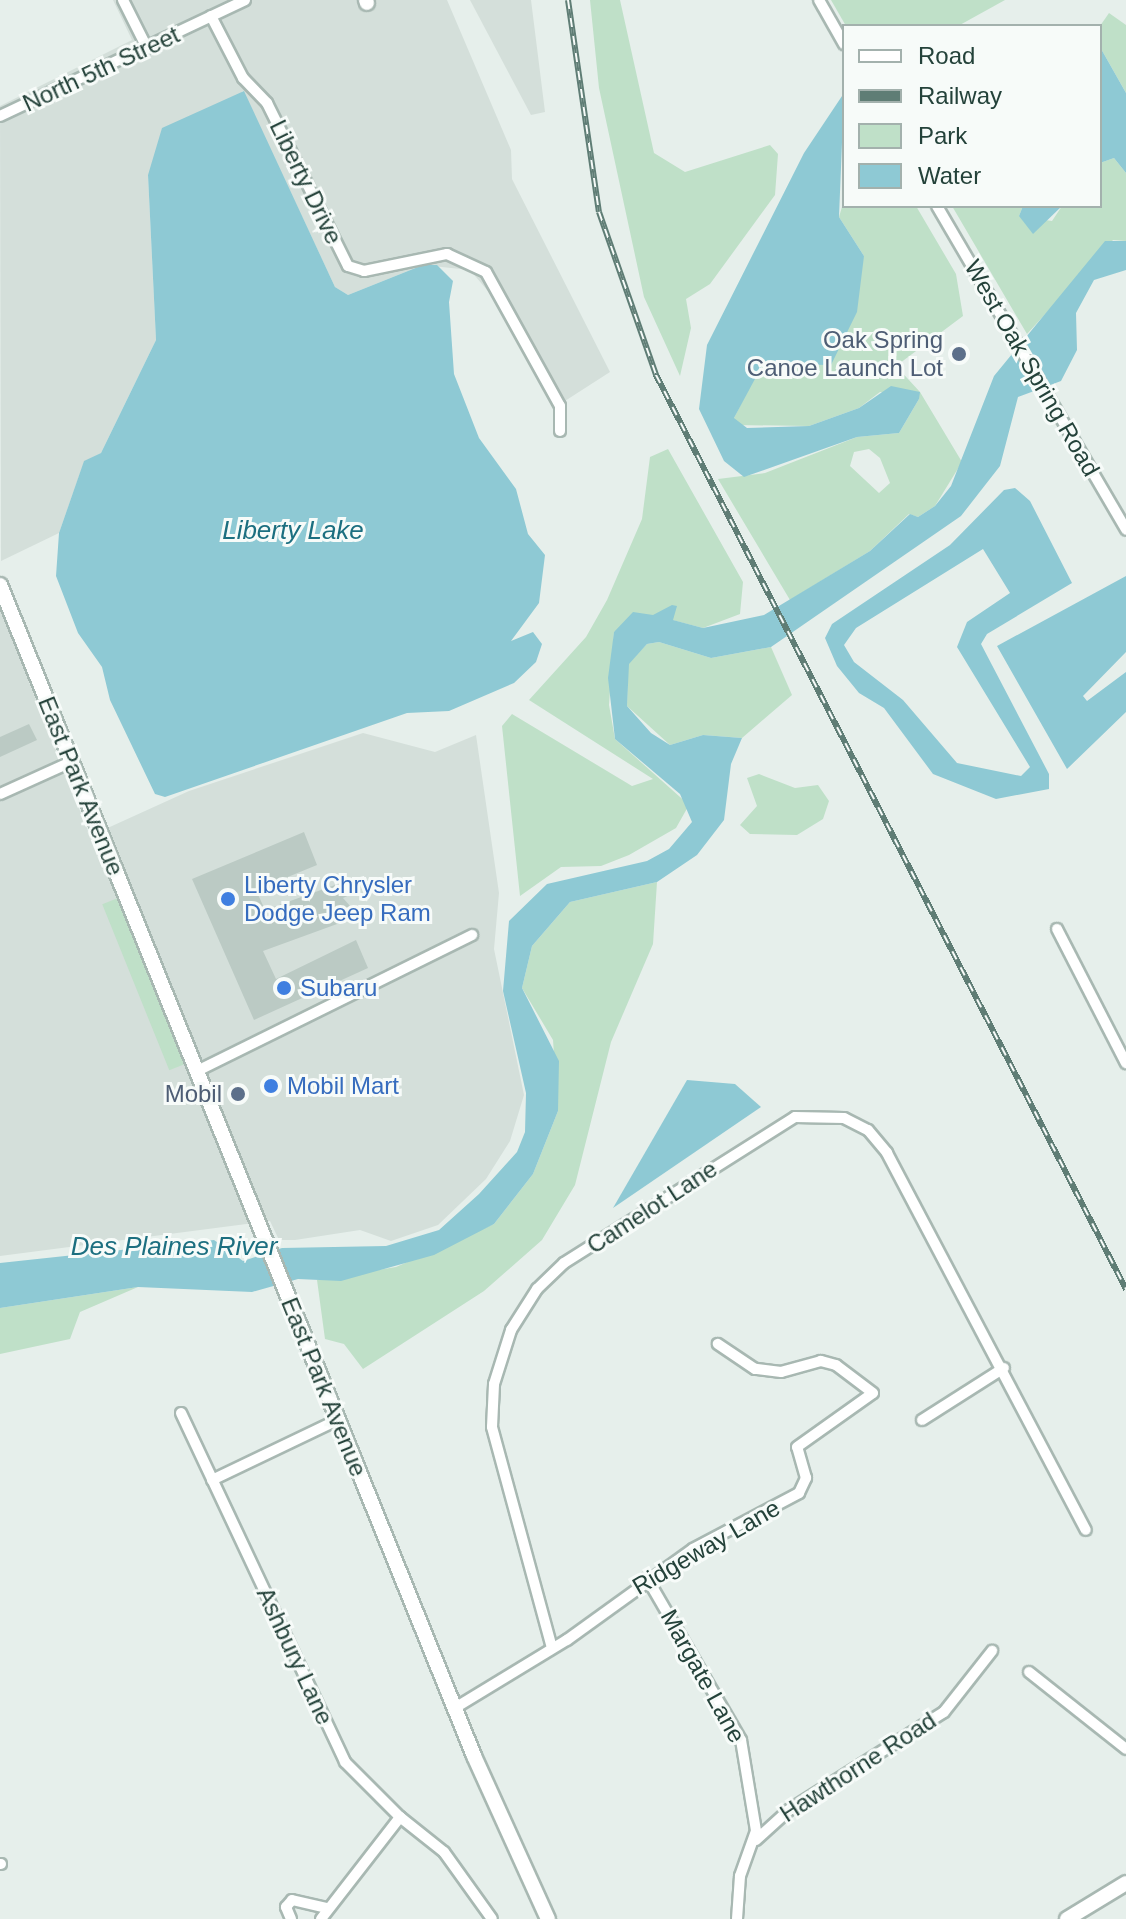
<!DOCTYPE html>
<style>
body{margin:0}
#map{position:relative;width:1126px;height:1919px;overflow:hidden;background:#e6efeb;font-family:Helvetica,sans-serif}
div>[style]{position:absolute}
.built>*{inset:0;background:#d4dfda}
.green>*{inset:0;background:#bfe0c8;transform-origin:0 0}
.water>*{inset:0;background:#8ec9d4}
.building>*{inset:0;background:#bbcac4}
.roads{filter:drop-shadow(2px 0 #a8b8b2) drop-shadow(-2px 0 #a8b8b2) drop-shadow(0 2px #a8b8b2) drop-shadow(0 -2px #a8b8b2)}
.street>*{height:10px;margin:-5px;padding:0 5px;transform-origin:5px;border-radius:5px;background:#fff}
.secondary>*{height:14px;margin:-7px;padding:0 7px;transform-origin:7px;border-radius:7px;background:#fff}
.rail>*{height:6px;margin-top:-3px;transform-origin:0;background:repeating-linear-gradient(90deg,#f7fbf9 0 9px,#5f7d75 0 18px);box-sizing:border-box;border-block:2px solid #5f7d75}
.dots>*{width:22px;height:22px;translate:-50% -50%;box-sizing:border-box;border:4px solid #f7fbf9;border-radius:50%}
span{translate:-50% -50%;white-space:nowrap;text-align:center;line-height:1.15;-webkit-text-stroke:6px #f7fbf9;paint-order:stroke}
.street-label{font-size:24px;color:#24423a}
.service-label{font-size:24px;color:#4e5e75}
.right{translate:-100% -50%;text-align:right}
.shop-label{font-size:24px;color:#366cbe}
.left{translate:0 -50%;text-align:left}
.water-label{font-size:26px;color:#1c6f80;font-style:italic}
.legend{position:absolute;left:842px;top:24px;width:260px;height:184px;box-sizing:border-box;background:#f7fbf9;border:2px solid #a3b1ad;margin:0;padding:10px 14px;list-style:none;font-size:24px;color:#24423a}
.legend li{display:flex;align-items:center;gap:16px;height:40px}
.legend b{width:40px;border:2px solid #a3b1ad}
</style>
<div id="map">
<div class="built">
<i style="clip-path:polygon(113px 0,447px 0,511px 150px,512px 179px,610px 372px,554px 408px,493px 297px,470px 270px,423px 265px,348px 295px,335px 287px,243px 91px,148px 175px,156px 340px,101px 453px,84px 462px,59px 533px,1px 561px,0 106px,132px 40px)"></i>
<i style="clip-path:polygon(470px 0,531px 0,545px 112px,531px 115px)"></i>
<i style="clip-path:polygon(0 609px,90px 836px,189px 791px,363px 733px,435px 752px,476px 735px,499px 893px,494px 949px,524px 1095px,510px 1141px,486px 1179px,438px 1225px,391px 1241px,360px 1230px,295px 1240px,279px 1240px,270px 1221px,0 1256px)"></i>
</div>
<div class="green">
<i style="clip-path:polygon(590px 0,620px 0,654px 153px,685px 172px,770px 145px,778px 154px,775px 195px,710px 284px,686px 299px,691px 328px,680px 376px,644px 297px,599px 88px)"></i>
<i style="clip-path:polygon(831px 0,1005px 0,958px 26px,846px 26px)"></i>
<i style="clip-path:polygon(1109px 13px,1126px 25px,1126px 93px,1100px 47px,1100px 26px)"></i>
<i style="clip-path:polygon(1114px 158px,1126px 173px,1126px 241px,1113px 240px,1027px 334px,952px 206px,1023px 206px,1019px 216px,1052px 221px,1062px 206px,1100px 206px,1100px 163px)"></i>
<i style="clip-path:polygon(evenodd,844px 200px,844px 206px,916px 206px,956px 274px,963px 316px,896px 366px,920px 392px,962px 462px,935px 506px,918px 517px,909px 514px,870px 551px,790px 600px,718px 479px,765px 473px,857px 437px,899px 433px,919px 399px,880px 392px,859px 408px,809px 426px,736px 425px,734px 418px,758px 370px,770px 362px,799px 368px,864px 256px,839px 217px,844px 200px,869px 449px,880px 458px,890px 483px,879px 493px,850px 466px,854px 452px,869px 449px)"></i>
<i style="clip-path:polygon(668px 449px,743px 582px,740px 614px,703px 628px,653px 615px,614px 632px,609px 705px,615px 739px,689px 805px,676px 828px,629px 855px,601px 866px,561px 867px,520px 896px,502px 726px,512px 714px,632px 786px,653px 779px,529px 700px,586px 637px,607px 600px,642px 519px,650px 457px)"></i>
<i style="clip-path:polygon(659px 642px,711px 658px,771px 647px,792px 695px,742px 738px,703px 735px,670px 745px,627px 706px,628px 664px,647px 644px)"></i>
<i style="clip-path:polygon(759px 774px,795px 788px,818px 785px,829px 801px,823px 819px,797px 835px,750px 834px,740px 825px,757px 806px,747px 778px)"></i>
<i style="clip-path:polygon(657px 882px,653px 944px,611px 1042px,575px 1185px,542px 1240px,484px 1291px,363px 1369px,344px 1344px,325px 1339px,317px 1280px,396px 1267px,494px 1224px,533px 1174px,558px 1111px,553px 1040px,522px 988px,532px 946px,570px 902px)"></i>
<i style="left:118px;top:898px;width:179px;height:17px;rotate:68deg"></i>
<i style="clip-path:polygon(138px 1287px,80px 1312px,70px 1339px,0 1354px,0 1308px)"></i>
</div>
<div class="water">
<i style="clip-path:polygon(1100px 47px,1126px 93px,1126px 173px,1114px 158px,1100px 163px)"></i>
<i style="clip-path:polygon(244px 91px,335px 287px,348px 295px,423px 265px,437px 265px,453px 281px,449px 302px,454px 374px,479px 438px,516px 489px,528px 534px,545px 555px,539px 603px,511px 641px,533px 632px,542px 644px,536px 662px,514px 683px,449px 711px,407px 713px,165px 797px,155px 794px,110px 700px,102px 667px,78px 633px,56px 576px,59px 533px,84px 461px,101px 453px,156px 340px,148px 175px,162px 128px)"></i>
<i style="clip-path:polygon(844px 93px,839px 217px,864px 256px,857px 312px,831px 365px,763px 364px,734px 418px,747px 428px,809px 426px,859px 408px,891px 386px,920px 392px,919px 399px,899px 433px,857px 437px,744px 477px,724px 461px,699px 409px,707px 345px,804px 153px)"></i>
<i style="clip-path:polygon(1023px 206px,1062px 206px,1033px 234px,1019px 216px)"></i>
<i style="clip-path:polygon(1105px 241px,1126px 241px,1126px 270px,1094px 280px,1076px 313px,1077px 350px,1061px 381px,1018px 397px,1000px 466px,961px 516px,771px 647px,711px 658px,659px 642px,647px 644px,629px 664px,627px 706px,651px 733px,670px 745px,703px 735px,742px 738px,731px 764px,724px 820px,697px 855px,657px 882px,570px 902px,532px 946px,522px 988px,559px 1061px,558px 1111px,533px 1174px,494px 1224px,434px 1255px,341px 1281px,298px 1279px,252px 1292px,138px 1287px,0 1308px,0 1263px,214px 1240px,243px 1261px,282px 1248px,386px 1246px,439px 1230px,479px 1194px,517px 1152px,525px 1132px,526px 1093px,503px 991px,509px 921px,547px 884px,647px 861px,669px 849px,692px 822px,680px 794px,615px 739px,608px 678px,614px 632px,633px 612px,653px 615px,672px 605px,677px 606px,673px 620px,703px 628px,764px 615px,870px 551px,910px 514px,918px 517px,935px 506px,951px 486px,994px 376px)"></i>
<i style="clip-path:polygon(evenodd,1015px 488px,1030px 501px,1072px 583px,987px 634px,981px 644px,1049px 774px,1049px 789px,996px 799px,933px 774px,884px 708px,859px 693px,837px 666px,825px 638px,832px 624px,950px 545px,1004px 490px,1015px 488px,983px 549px,1010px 593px,967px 622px,957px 647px,1030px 767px,1021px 776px,957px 763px,903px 700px,854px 662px,844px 645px,856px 628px,983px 549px)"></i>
<i style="clip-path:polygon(1126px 576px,1126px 652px,1083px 696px,1087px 701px,1126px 672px,1126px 712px,1067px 769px,997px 646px)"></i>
<i style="clip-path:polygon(687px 1080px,735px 1084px,761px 1107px,613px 1208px)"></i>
</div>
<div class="building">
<i style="clip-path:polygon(29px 724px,37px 740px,0 757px,0 737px)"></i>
<i style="clip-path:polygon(304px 832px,317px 865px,256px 890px,265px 910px,349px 880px,354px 893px,343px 898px,359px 916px,263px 951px,276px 979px,356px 940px,368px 968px,254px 1020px,192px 879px)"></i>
</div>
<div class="roads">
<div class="street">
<i style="left:123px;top:0;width:54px;rotate:63.4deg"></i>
<i style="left:819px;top:0;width:51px;rotate:60.4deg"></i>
<i style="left:211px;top:16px;width:70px;rotate:62.7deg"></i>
<i style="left:243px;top:78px;width:35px;rotate:46deg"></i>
<i style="left:267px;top:103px;width:182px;rotate:63.6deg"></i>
<i style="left:348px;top:266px;width:17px;rotate:17deg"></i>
<i style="left:364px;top:271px;width:85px;rotate:-11.6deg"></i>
<i style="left:447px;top:254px;width:43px;rotate:24.8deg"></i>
<i style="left:486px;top:272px;width:153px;rotate:61.1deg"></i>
<i style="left:560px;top:406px;width:25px;rotate:90deg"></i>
<i style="left:0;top:116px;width:271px;rotate:-25.3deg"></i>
<i style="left:937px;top:206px;width:375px;rotate:59.7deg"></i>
<i style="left:0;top:794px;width:78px;rotate:-24.3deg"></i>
<i style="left:1057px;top:929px;width:151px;rotate:62.8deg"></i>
<i style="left:197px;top:1071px;width:307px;rotate:-26.3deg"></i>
<i style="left:181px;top:1413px;width:386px;rotate:64.8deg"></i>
<i style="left:345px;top:1762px;width:78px;rotate:45deg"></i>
<i style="left:922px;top:1420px;width:97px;rotate:-32.4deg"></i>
<i style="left:212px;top:1480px;width:139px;rotate:-25.6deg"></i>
<i style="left:647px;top:1578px;width:187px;rotate:59.9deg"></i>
<i style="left:741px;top:1740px;width:92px;rotate:80.6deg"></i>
<i style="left:756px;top:1831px;width:48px;rotate:109.6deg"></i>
<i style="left:740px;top:1876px;width:43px;rotate:94deg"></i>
<i style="left:552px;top:1648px;width:229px;rotate:-105.2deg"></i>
<i style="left:492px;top:1427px;width:43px;rotate:-87.3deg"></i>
<i style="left:494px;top:1384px;width:57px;rotate:-72.5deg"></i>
<i style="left:511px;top:1330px;width:49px;rotate:-57.6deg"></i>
<i style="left:537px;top:1289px;width:37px;rotate:-44deg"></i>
<i style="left:564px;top:1263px;width:273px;rotate:-32.3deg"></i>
<i style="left:795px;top:1117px;width:49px;rotate:1.2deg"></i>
<i style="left:844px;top:1118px;width:27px;rotate:27deg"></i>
<i style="left:868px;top:1130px;width:30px;rotate:50deg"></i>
<i style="left:887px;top:1153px;width:426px;rotate:62.2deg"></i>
<i style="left:1029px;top:1672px;width:124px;rotate:38.4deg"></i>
<i style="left:455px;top:1708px;width:131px;rotate:-31.3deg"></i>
<i style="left:567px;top:1640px;width:155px;rotate:-35.8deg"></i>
<i style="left:693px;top:1549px;width:120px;rotate:-27.8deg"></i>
<i style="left:799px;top:1493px;width:17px;rotate:-65deg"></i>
<i style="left:806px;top:1478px;width:32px;rotate:-106deg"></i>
<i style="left:797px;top:1447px;width:93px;rotate:-35.4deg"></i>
<i style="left:873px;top:1393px;width:46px;rotate:-142.9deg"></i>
<i style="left:836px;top:1365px;width:16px;rotate:-165deg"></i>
<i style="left:821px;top:1361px;width:41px;rotate:164.6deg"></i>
<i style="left:781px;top:1372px;width:26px;rotate:-173deg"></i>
<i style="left:755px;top:1369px;width:45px;rotate:-146deg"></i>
<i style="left:756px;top:1840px;width:45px;rotate:-42.3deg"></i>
<i style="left:789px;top:1810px;width:183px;rotate:-32.3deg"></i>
<i style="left:944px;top:1712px;width:78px;rotate:-51.8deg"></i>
<i style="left:0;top:1864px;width:1px"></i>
<i style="left:291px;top:1919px;width:13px;rotate:-113deg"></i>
<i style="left:286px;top:1907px;width:9px;rotate:-49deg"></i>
<i style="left:292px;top:1900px;width:35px;rotate:13deg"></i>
<i style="left:321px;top:1919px;width:129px;rotate:-52.2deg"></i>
<i style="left:400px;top:1817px;width:56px;rotate:38.5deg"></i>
<i style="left:444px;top:1852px;width:82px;rotate:54.4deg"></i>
</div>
<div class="secondary">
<i style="left:366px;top:0;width:3px;rotate:72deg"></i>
<i style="left:0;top:585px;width:1263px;rotate:67.96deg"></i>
<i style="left:474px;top:1756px;width:179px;rotate:65.6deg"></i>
<i style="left:1067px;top:1919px;width:69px;rotate:-31.4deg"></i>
</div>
</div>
<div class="rail">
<i style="left:568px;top:0;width:214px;rotate:81.7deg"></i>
<i style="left:599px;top:212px;width:173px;rotate:70.7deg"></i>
<i style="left:656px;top:375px;width:1028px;rotate:62.79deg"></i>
</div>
<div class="dots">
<i style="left:959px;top:354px;background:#5c6f8a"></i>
<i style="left:228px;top:899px;background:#3f7fe0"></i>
<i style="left:284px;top:988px;background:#3f7fe0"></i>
<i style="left:271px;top:1086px;background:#3f7fe0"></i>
<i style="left:238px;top:1094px;background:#5c6f8a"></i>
</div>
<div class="street-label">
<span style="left:101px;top:69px;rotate:-25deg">North 5th Street</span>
<span style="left:306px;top:182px;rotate:64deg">Liberty Drive</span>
<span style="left:1032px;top:368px;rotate:60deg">West Oak Spring Road</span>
<span style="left:81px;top:786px;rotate:68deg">East Park Avenue</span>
<span style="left:652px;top:1207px;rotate:-33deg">Camelot Lane</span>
<span style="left:324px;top:1387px;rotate:68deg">East Park Avenue</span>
<span style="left:706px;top:1547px;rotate:-30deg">Ridgeway Lane</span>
<span style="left:295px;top:1656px;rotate:65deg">Ashbury Lane</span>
<span style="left:703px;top:1676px;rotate:61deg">Margate Lane</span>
<span style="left:858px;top:1767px;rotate:-33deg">Hawthorne Road</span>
</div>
<div class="service-label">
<span class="right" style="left:943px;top:354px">Oak Spring<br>Canoe Launch Lot</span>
<span class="right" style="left:222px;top:1094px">Mobil</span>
</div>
<div class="shop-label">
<span class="left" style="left:244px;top:899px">Liberty Chrysler<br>Dodge Jeep Ram</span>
<span class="left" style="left:300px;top:988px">Subaru</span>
<span class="left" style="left:287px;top:1086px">Mobil Mart</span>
</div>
<div class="water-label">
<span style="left:293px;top:531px">Liberty Lake</span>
<span style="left:174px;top:1247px">Des Plaines River</span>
</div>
<ul class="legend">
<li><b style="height:10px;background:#fff"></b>Road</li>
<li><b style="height:10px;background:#5f7d75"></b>Railway</li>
<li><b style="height:22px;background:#bfe0c8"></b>Park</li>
<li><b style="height:22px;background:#8ec9d4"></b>Water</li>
</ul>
</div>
